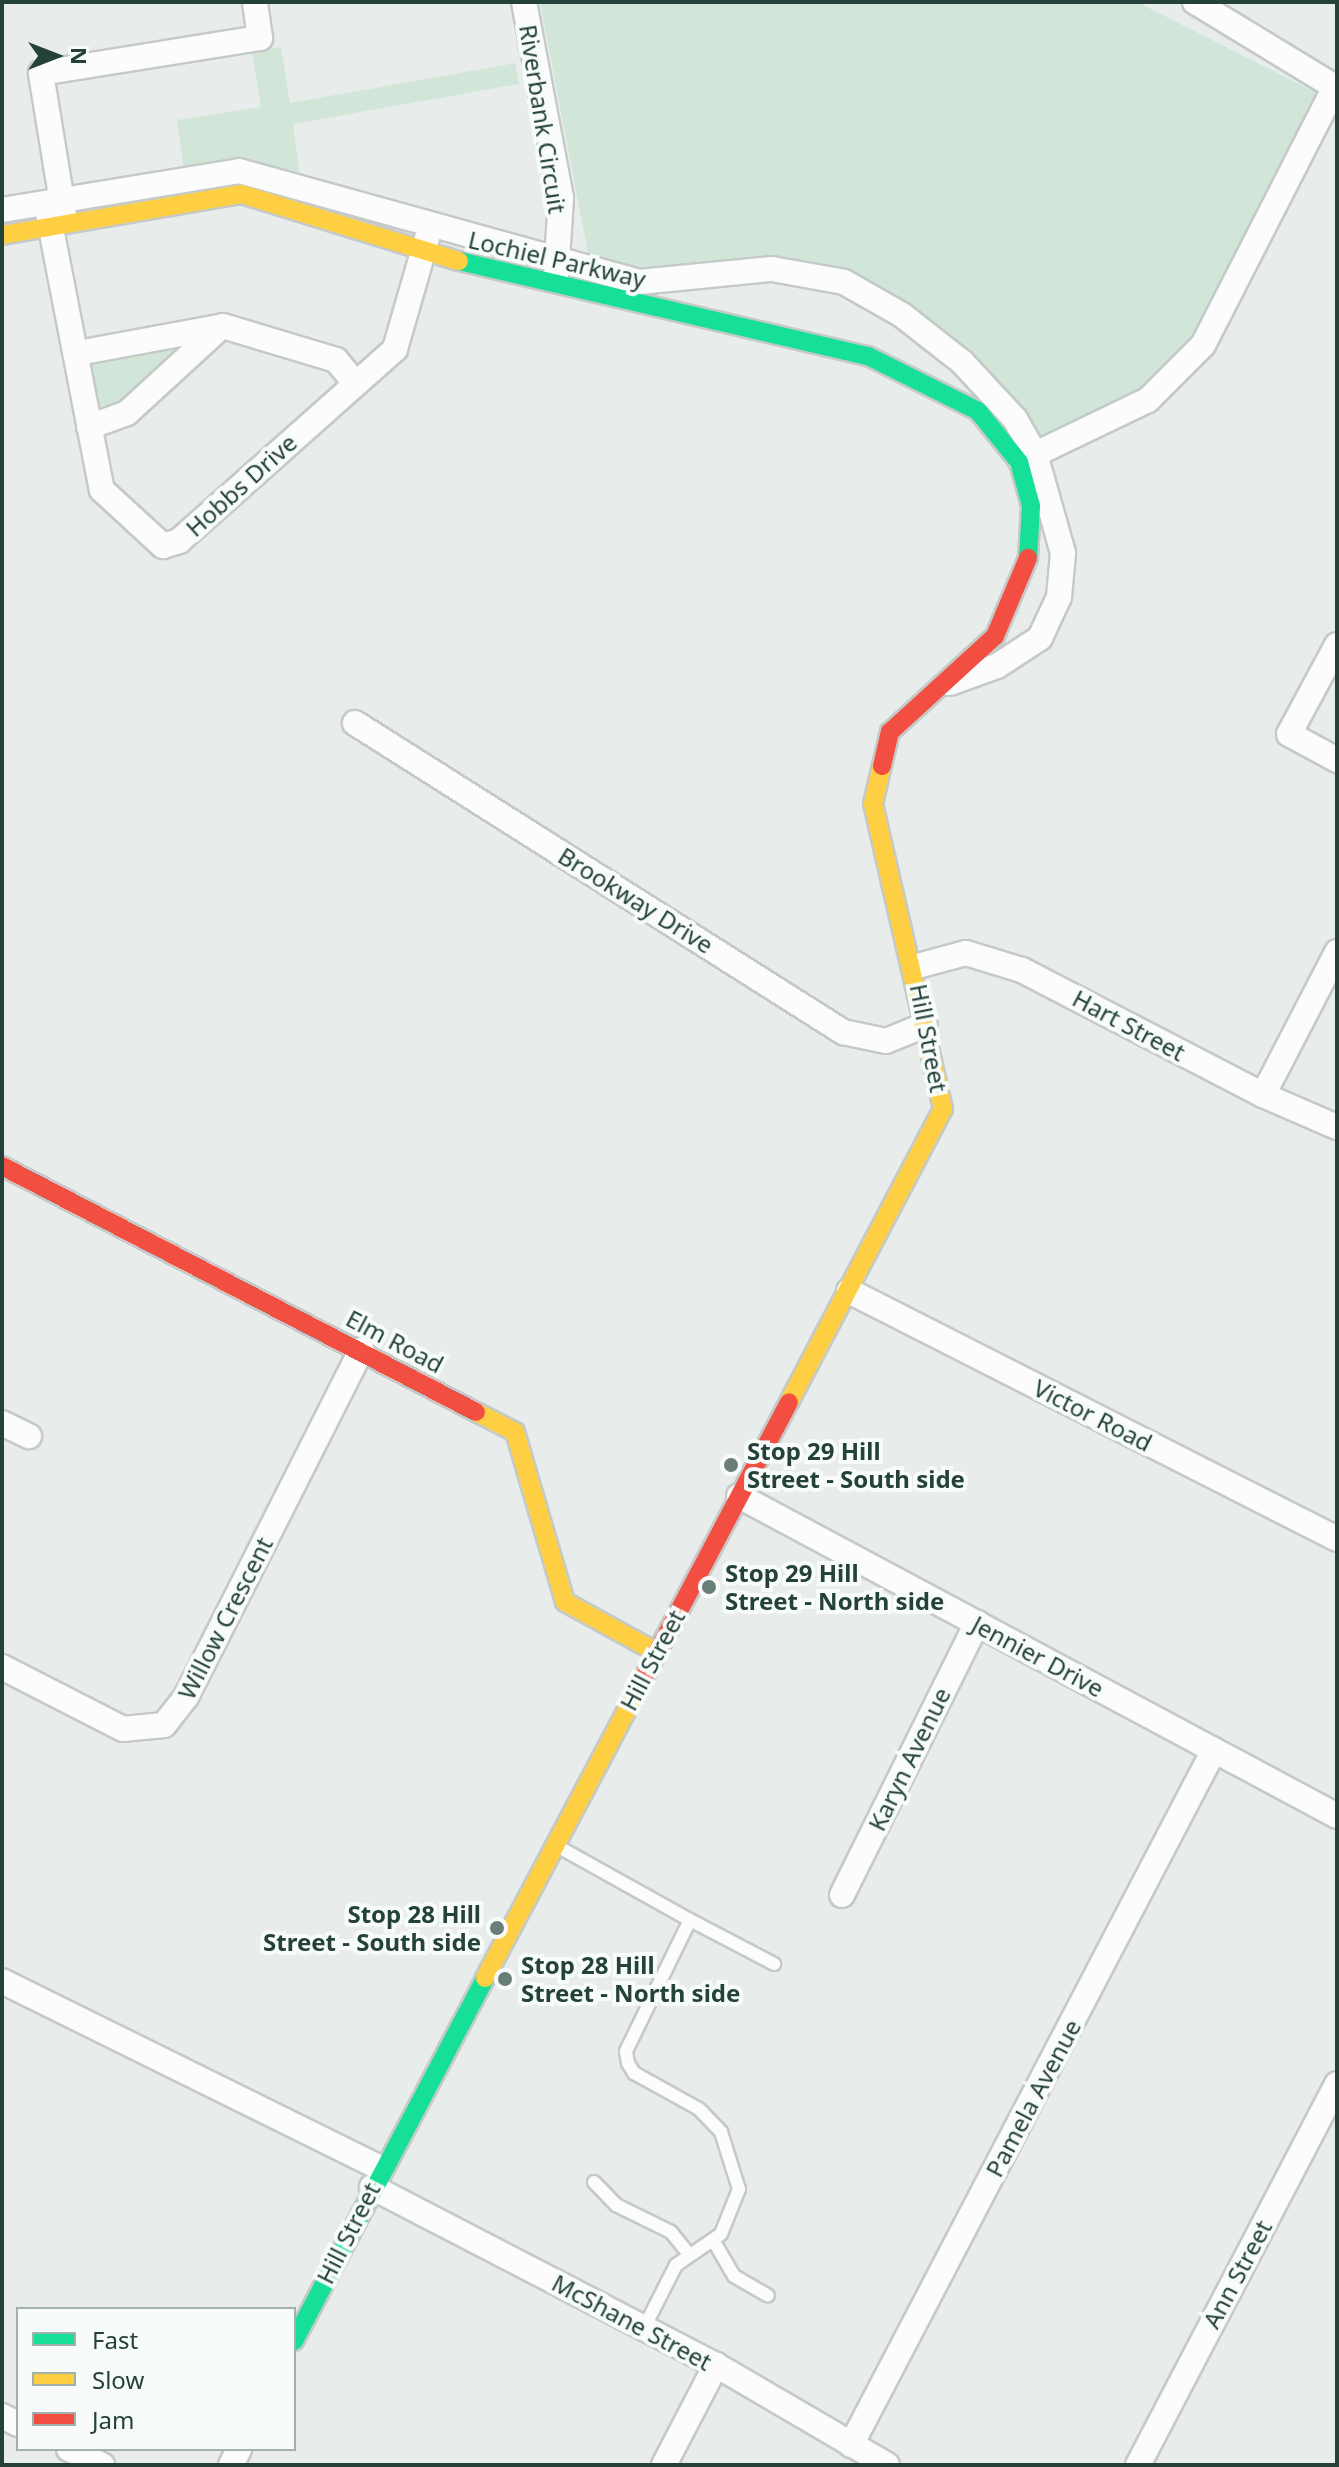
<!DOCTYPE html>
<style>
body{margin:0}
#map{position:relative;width:1339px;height:2467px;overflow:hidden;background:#e8edeb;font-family:"Noto Sans",sans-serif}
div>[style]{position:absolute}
.green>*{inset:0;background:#d1e6d8}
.roads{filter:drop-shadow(2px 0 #c5cac8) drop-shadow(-2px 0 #c5cac8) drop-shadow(0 2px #c5cac8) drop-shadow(0 -2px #c5cac8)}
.lane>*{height:12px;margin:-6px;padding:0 6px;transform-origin:6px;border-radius:6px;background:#fcfcfc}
.street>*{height:24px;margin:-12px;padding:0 12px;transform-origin:12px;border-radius:12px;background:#fcfcfc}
.fast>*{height:18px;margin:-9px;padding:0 9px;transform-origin:9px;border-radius:9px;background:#16e098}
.slow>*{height:18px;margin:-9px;padding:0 9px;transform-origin:9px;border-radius:9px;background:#ffcf43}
.jam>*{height:18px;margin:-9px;padding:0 9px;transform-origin:9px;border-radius:9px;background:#f24e42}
.dots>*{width:22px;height:22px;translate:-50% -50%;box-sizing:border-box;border:4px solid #f7fbf9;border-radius:50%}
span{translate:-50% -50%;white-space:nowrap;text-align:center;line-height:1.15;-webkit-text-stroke:8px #f7fbf9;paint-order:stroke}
.street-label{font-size:24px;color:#24423a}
.poi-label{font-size:24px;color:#24423a;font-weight:700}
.left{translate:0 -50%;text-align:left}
.right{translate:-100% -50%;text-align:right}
.frame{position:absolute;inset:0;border:4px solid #24423a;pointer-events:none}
.legend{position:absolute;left:16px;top:2307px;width:280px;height:144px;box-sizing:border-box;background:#f7fbf9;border:2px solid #a3b1ad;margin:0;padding:10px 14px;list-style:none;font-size:24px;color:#24423a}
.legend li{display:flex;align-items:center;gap:16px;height:40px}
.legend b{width:40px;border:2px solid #a3b1ad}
.north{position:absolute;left:16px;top:16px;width:80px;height:80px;-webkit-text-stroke:6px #f7fbf9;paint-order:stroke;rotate:90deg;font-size:22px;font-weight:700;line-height:32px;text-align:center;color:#24423a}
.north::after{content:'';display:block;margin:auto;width:28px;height:36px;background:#24423a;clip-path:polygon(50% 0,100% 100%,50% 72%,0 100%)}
</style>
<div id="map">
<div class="green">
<i style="clip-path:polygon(540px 2px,1137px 2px,1321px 95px,1199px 330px,1130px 399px,1034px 438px,999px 383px,916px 315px,833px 272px,626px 273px,589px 259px)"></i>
<i style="clip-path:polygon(281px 47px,290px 103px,515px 63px,519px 84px,293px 124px,301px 183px,184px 170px,177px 120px,261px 107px,252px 51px)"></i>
<i style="clip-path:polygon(186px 342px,119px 412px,106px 412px,93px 401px,92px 361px)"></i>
</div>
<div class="roads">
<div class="lane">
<i style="left:557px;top:1846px;width:152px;rotate:29.1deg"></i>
<i style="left:690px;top:1920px;width:146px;rotate:116deg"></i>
<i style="left:626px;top:2051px;width:12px;rotate:81deg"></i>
<i style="left:628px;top:2063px;width:12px;rotate:59deg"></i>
<i style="left:634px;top:2073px;width:74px;rotate:29deg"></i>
<i style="left:699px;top:2109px;width:32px;rotate:46deg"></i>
<i style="left:721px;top:2132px;width:60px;rotate:72.5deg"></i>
<i style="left:739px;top:2189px;width:48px;rotate:111.8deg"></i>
<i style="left:721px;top:2234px;width:55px;rotate:145.4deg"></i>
<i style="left:676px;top:2265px;width:71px;rotate:116.9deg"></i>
<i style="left:690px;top:1920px;width:95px;rotate:27.6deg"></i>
<i style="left:594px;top:2182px;width:32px;rotate:46deg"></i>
<i style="left:616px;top:2205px;width:61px;rotate:26.1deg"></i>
<i style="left:671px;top:2232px;width:26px;rotate:51deg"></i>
<i style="left:713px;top:2240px;width:42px;rotate:59.7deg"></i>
<i style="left:734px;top:2276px;width:39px;rotate:30deg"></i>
</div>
<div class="street">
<i style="left:524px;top:2px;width:199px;rotate:79.3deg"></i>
<i style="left:561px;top:198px;width:77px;rotate:93.7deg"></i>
<i style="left:2px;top:210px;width:240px;rotate:-9.3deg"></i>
<i style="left:239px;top:171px;width:415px;rotate:15.5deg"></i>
<i style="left:639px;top:282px;width:134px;rotate:-5.6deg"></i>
<i style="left:772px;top:269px;width:73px;rotate:10.2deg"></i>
<i style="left:844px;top:282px;width:67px;rotate:29.6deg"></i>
<i style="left:902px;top:315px;width:76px;rotate:38.1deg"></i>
<i style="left:962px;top:362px;width:78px;rotate:47.1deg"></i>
<i style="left:1015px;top:419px;width:40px;rotate:60.3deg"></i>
<i style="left:1035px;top:454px;width:103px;rotate:74.2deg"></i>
<i style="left:1063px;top:553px;width:44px;rotate:95.2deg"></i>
<i style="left:1059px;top:597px;width:45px;rotate:114.9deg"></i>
<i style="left:1040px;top:638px;width:51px;rotate:146.9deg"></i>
<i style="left:997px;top:666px;width:50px;rotate:160.1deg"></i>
<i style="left:48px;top:213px;width:282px;rotate:79deg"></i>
<i style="left:102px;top:490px;width:83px;rotate:42.6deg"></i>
<i style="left:163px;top:546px;width:17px;rotate:-17deg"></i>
<i style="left:179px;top:541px;width:289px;rotate:-41.6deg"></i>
<i style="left:395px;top:349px;width:116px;rotate:-73.9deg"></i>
<i style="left:64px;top:214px;width:143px;rotate:-99.3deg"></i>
<i style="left:41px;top:73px;width:222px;rotate:-9.1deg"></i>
<i style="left:260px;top:38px;width:36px;rotate:-98deg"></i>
<i style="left:78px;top:353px;width:147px;rotate:-10.5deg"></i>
<i style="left:223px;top:326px;width:118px;rotate:16.7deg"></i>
<i style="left:336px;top:360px;width:30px;rotate:50deg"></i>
<i style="left:89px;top:427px;width:40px;rotate:-20.2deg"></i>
<i style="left:127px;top:413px;width:127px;rotate:-42.5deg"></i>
<i style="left:1021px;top:461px;width:141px;rotate:-25.7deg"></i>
<i style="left:1148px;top:400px;width:78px;rotate:-45deg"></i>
<i style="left:1203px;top:345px;width:290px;rotate:-62.9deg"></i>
<i style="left:1335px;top:87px;width:164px;rotate:-148.7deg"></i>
<i style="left:1337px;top:645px;width:101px;rotate:118.3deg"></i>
<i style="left:1289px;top:734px;width:55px;rotate:28.4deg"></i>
<i style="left:355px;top:723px;width:578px;rotate:32.34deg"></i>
<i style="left:843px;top:1032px;width:44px;rotate:11.8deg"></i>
<i style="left:886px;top:1041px;width:42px;rotate:-22.3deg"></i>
<i style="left:914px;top:967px;width:54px;rotate:-15.1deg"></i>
<i style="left:966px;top:953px;width:59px;rotate:16.9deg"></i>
<i style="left:1022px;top:970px;width:271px;rotate:27.4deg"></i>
<i style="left:1263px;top:1095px;width:81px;rotate:23.4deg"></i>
<i style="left:1263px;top:1095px;width:161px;rotate:-62.6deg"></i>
<i style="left:849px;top:1291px;width:547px;rotate:26.94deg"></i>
<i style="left:2px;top:1423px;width:30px;rotate:26deg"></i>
<i style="left:739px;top:1496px;width:678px;rotate:28.15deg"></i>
<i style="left:2px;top:1667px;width:136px;rotate:27.1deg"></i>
<i style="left:123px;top:1729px;width:41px;rotate:-5.6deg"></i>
<i style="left:164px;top:1725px;width:36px;rotate:-52deg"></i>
<i style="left:186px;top:1697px;width:389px;rotate:-63.2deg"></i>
<i style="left:842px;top:1895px;width:304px;rotate:-63.6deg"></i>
<i style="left:2px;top:1981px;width:423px;rotate:26.3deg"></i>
<i style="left:372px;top:2187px;width:387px;rotate:27.4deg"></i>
<i style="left:716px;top:2365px;width:198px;rotate:30.3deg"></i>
<i style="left:2px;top:2416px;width:18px;rotate:27deg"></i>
<i style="left:851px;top:2445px;width:784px;rotate:-62.42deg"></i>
<i style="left:69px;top:2449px;width:37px;rotate:26deg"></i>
<i style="left:231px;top:2465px;width:18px;rotate:-63deg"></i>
<i style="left:664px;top:2465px;width:113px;rotate:-62.5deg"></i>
<i style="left:1138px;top:2465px;width:430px;rotate:-62.4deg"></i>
</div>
<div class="fast">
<i style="left:459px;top:261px;width:420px;rotate:13.1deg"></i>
<i style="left:868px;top:356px;width:123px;rotate:26.6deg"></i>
<i style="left:978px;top:411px;width:65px;rotate:51.2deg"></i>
<i style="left:1019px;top:462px;width:46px;rotate:74.7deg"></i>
<i style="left:1031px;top:506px;width:52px;rotate:93.3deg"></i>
<i style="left:294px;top:2341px;width:410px;rotate:-62.2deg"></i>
</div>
<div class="slow">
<i style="left:2px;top:235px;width:242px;rotate:-9.7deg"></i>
<i style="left:241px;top:194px;width:228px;rotate:17.1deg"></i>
<i style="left:789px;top:1402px;width:331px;rotate:-62.3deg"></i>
<i style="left:943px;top:1109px;width:313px;rotate:-102.9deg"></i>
<i style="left:873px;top:804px;width:39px;rotate:-77deg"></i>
<i style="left:476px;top:1412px;width:44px;rotate:27.1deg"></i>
<i style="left:515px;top:1432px;width:177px;rotate:73.6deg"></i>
<i style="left:565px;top:1602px;width:104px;rotate:28.8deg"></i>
<i style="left:485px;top:1978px;width:336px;rotate:-62.1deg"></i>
</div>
<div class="jam">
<i style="left:882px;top:766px;width:35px;rotate:-77deg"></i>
<i style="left:890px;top:732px;width:142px;rotate:-42.4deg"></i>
<i style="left:995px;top:636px;width:85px;rotate:-67.1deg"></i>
<i style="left:2px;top:1166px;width:534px;rotate:27.43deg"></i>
<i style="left:642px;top:1681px;width:315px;rotate:-62.2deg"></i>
</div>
</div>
<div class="dots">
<i style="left:731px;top:1465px;background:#697e78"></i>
<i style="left:709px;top:1587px;background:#697e78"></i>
<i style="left:497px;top:1928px;background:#697e78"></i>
<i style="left:505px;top:1979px;background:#697e78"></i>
</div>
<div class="street-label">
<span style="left:543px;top:119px;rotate:81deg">Riverbank Circuit</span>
<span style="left:557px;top:259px;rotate:13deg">Lochiel Parkway</span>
<span style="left:241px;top:485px;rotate:-42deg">Hobbs Drive</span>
<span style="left:636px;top:900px;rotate:32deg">Brookway Drive</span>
<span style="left:1129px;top:1025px;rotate:28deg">Hart Street</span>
<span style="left:929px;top:1038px;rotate:79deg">Hill Street</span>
<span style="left:395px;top:1341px;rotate:28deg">Elm Road</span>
<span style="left:1093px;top:1415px;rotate:27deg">Victor Road</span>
<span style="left:225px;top:1618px;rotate:-63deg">Willow Crescent</span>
<span style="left:1038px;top:1656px;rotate:28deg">Jennier Drive</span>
<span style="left:652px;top:1660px;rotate:-62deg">Hill Street</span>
<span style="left:909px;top:1759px;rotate:-64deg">Karyn Avenue</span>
<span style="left:1033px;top:2098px;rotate:-62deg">Pamela Avenue</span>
<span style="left:348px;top:2233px;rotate:-63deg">Hill Street</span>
<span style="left:1237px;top:2274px;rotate:-62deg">Ann Street</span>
<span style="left:632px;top:2322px;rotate:28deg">McShane Street</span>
</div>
<div class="poi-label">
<span class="left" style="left:747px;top:1465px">Stop 29 Hill<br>Street - South side</span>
<span class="left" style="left:725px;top:1587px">Stop 29 Hill<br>Street - North side</span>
<span class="right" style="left:481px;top:1928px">Stop 28 Hill<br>Street - South side</span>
<span class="left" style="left:521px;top:1979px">Stop 28 Hill<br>Street - North side</span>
</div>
<div class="frame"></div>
<ul class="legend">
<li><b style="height:10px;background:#16e098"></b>Fast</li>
<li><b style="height:10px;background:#ffcf43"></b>Slow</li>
<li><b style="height:10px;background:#f24e42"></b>Jam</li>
</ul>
<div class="north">N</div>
</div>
